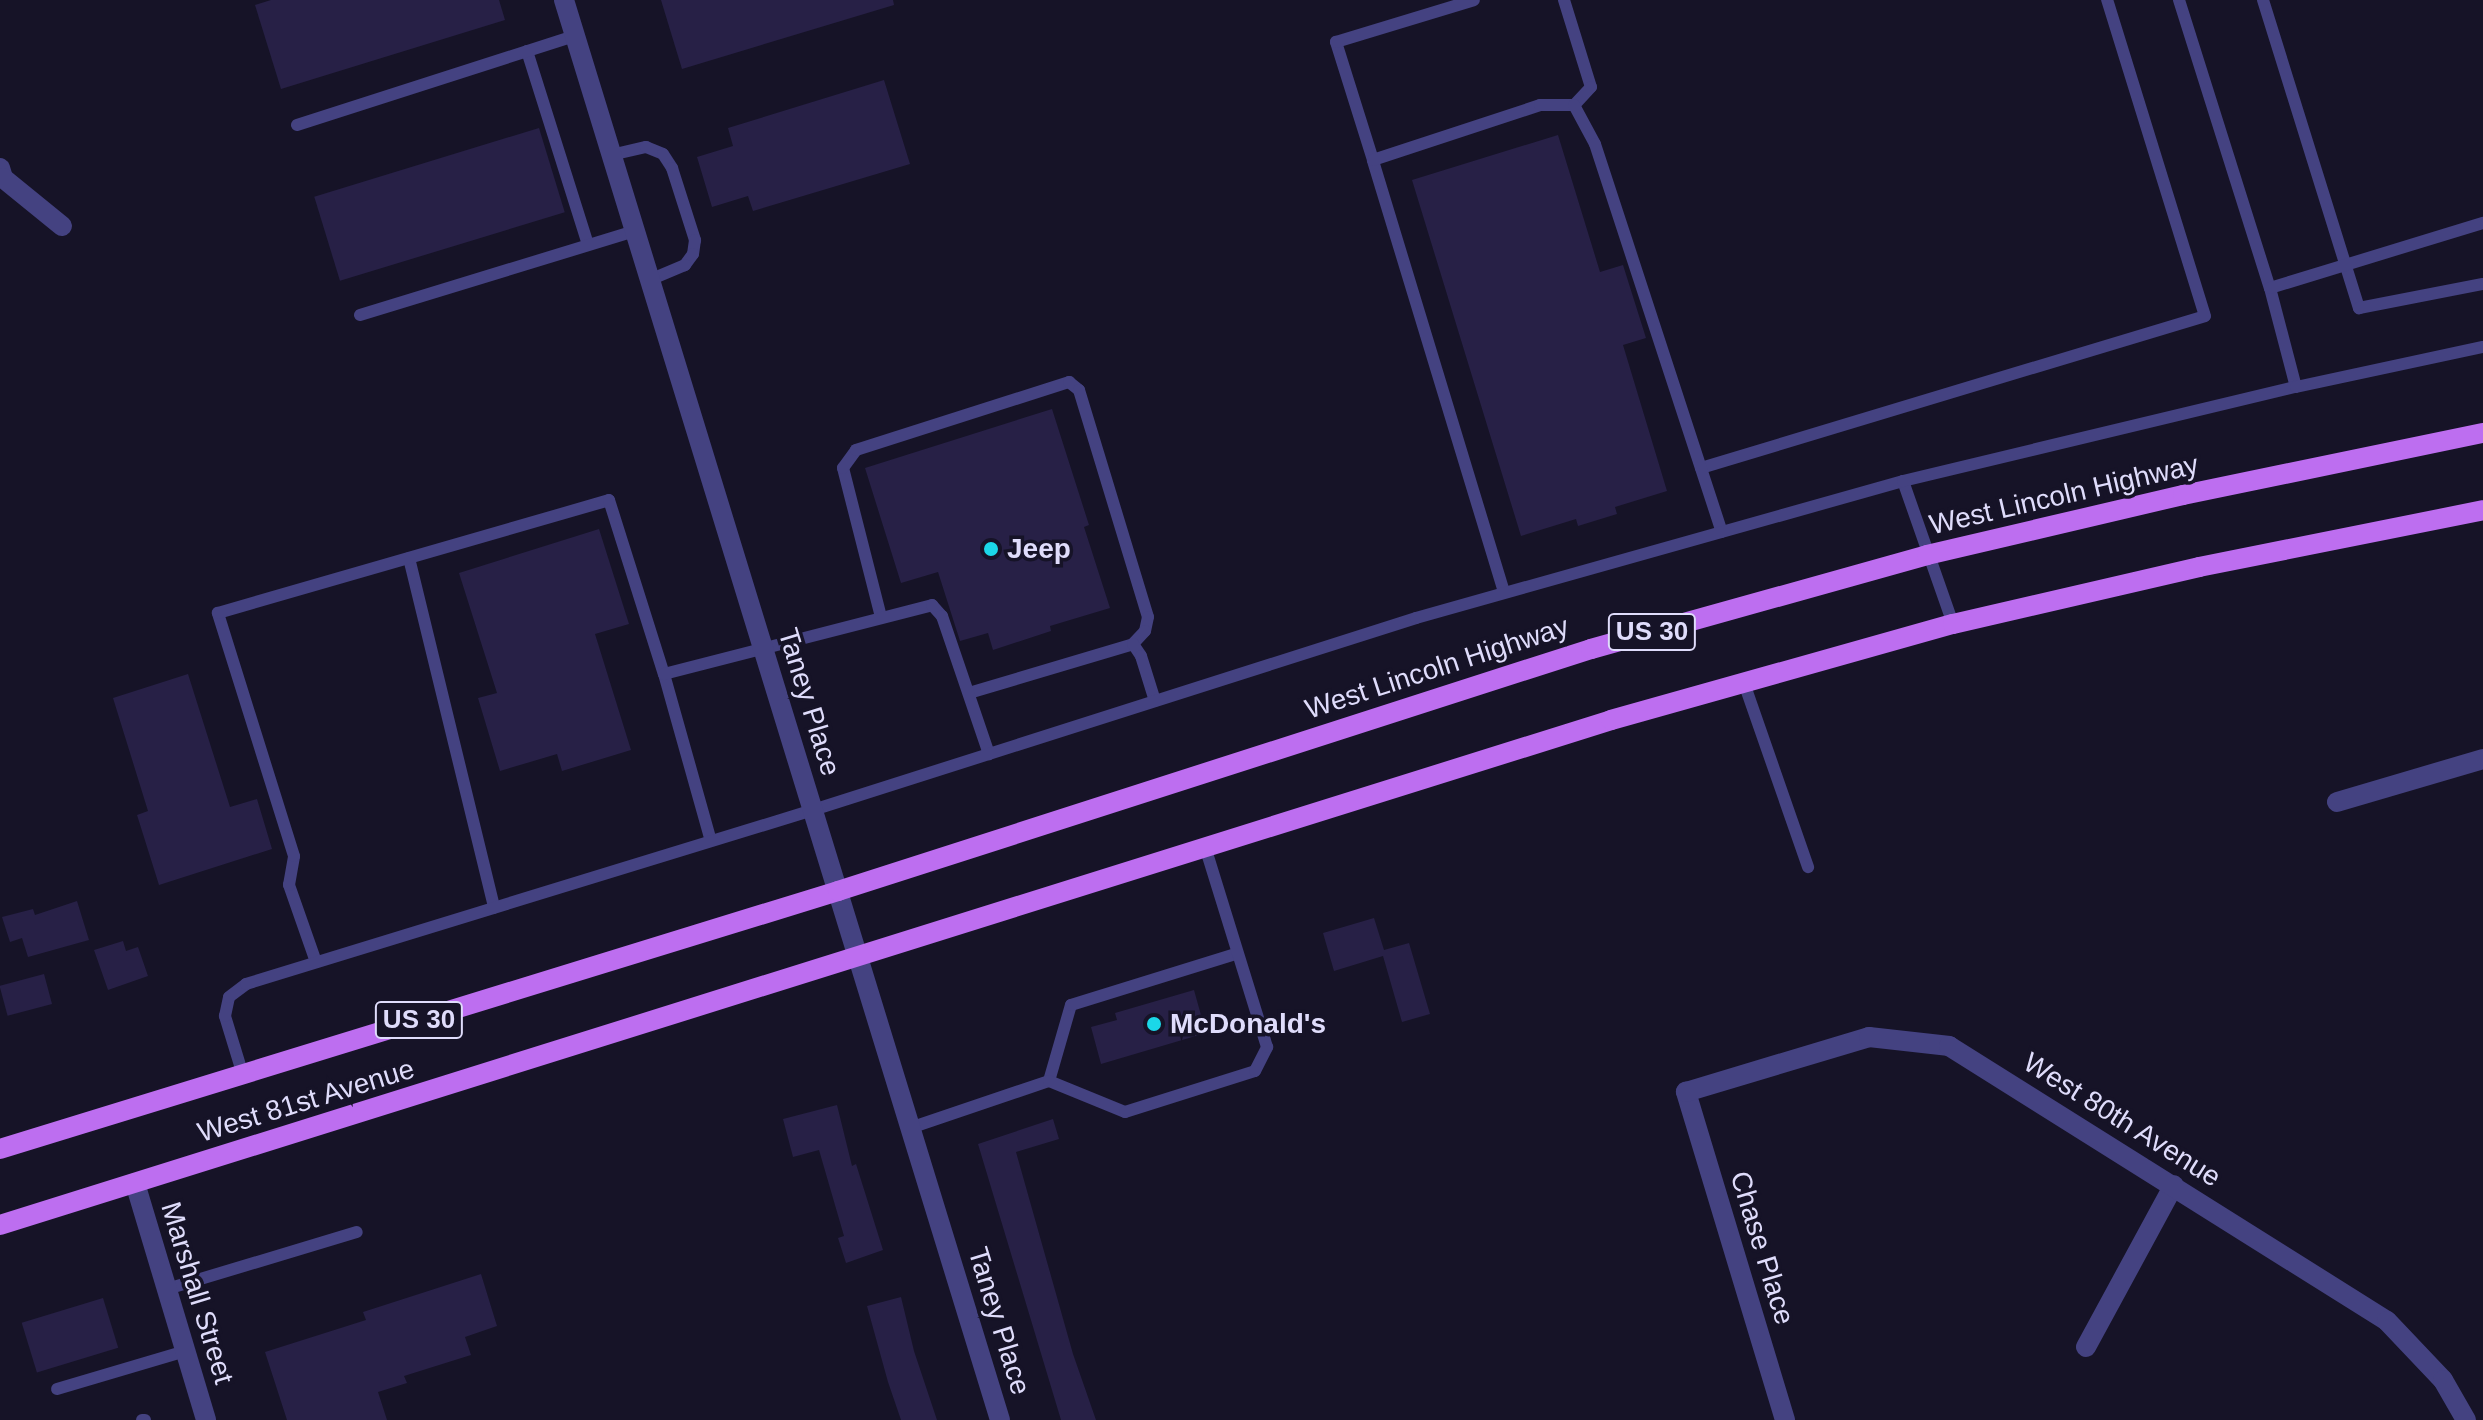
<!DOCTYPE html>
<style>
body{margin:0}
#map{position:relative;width:2483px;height:1420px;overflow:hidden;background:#161327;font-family:Helvetica,sans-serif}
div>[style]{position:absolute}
.building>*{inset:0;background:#272046;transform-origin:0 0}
.lane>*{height:12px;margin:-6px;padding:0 6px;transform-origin:6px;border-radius:6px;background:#444281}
.street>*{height:20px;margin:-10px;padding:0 10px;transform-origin:10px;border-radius:10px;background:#444281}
.primary>*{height:20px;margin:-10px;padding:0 10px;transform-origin:10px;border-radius:10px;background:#bd6ef0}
.dots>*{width:22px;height:22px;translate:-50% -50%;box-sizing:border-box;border:4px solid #161327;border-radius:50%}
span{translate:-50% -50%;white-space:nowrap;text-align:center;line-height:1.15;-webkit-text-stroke:7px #161327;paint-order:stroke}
.shield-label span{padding:2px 6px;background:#161327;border:2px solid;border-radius:6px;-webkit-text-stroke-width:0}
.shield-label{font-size:26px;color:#dfdcfb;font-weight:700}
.street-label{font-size:28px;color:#dfdcfb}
.poi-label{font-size:28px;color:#dfdcfb;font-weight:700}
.left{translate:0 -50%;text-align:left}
</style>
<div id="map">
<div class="building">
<i style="clip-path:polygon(271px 0,499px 0,505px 20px,281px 89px,255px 5px)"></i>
<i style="clip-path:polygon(661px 0,893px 0,894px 5px,682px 69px)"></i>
<i style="clip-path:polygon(884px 80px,910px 164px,753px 211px,748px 196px,712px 207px,697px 157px,733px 146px,728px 128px)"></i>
<i style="left:539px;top:128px;width:88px;height:235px;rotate:73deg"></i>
<i style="clip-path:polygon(1558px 135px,1600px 272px,1623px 265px,1646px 338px,1623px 345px,1667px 491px,1615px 507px,1617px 514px,1578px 526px,1576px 519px,1521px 536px,1412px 180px)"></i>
<i style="clip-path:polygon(1052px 409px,1089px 525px,1084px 527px,1110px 608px,1050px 626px,1051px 631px,993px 650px,988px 633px,960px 641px,938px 572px,901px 583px,865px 468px)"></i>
<i style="clip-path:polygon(599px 529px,629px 624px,595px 634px,631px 750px,562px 771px,557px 754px,500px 771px,478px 698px,497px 693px,459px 573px)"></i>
<i style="clip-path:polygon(188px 674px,230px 807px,257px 799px,272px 849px,159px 885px,137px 815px,148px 811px,113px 698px)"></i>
<i style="clip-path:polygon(77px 901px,89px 940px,28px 957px,22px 938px,10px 942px,2px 917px,33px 909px,35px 915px)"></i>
<i style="clip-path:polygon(1374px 918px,1384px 950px,1409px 943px,1430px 1014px,1402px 1022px,1383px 956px,1334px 971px,1323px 933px)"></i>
<i style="clip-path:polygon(123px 941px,126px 951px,138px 947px,148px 976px,108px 990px,94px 950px)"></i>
<i style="left:44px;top:974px;width:31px;height:46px;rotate:75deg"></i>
<i style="clip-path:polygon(1194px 990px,1206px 1033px,1101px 1064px,1091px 1027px,1117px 1020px,1115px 1013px)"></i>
<i style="clip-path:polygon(837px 1105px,852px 1166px,856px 1164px,883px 1250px,846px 1263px,838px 1238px,844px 1236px,819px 1150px,793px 1157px,783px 1119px)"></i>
<i style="clip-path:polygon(1053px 1119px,1059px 1139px,1016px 1152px,1073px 1354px,1096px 1420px,1061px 1420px,978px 1144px)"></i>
<i style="clip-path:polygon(481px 1274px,497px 1326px,465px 1337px,471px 1355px,404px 1376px,407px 1383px,378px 1392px,387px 1420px,287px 1420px,265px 1352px,366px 1320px,363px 1312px)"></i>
<i style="clip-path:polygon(901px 1297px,914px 1351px,937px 1420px,901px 1420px,888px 1382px,867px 1306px)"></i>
<i style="left:103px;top:1298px;width:52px;height:85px;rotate:73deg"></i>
</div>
<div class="lane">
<i style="left:1564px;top:0;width:91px;rotate:72.8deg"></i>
<i style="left:1591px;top:87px;width:25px;rotate:133deg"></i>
<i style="left:2179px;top:0;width:302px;rotate:72.5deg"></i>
<i style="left:2270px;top:288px;width:102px;rotate:75.3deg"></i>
<i style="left:2263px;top:0;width:323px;rotate:72.7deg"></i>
<i style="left:2359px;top:308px;width:126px;rotate:-11deg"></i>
<i style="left:527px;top:51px;width:203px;rotate:72.5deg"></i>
<i style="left:297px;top:125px;width:292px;rotate:-17.8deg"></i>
<i style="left:611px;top:155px;width:36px;rotate:-13deg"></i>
<i style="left:646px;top:147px;width:18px;rotate:22deg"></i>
<i style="left:663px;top:154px;width:17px;rotate:57deg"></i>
<i style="left:672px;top:168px;width:76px;rotate:72.3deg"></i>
<i style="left:695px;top:240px;width:14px;rotate:98deg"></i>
<i style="left:693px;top:254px;width:14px;rotate:126deg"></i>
<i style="left:685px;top:265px;width:38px;rotate:157deg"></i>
<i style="left:1373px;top:160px;width:124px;rotate:-107.4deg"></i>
<i style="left:1336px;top:42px;width:144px;rotate:-16.9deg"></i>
<i style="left:2270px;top:288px;width:223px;rotate:-17deg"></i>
<i style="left:360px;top:315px;width:288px;rotate:-17deg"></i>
<i style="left:1701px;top:468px;width:526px;rotate:-16.78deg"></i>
<i style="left:2205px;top:316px;width:331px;rotate:-107.2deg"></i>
<i style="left:1903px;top:481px;width:151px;rotate:70.7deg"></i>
<i style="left:409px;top:558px;width:360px;rotate:76.3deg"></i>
<i style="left:1504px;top:592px;width:451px;rotate:-106.9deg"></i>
<i style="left:1373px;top:160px;width:176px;rotate:-18.2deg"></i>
<i style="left:1540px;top:105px;width:34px"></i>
<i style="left:1574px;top:105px;width:44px;rotate:61.7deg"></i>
<i style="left:1595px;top:144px;width:408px;rotate:71.9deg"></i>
<i style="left:881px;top:617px;width:154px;rotate:-104.3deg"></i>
<i style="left:843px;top:468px;width:22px;rotate:-54deg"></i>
<i style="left:856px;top:450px;width:224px;rotate:-17.7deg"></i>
<i style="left:1069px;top:382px;width:13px;rotate:39deg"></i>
<i style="left:1079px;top:390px;width:237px;rotate:73.1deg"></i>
<i style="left:1148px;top:617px;width:14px;rotate:102deg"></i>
<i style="left:1145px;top:631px;width:18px;rotate:133deg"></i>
<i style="left:664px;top:674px;width:173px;rotate:74.3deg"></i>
<i style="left:1744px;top:683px;width:195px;rotate:70.8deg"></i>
<i style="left:969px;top:693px;width:171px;rotate:-16.6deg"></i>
<i style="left:1133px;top:644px;width:14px;rotate:56deg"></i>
<i style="left:1141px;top:656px;width:47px;rotate:72.7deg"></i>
<i style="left:316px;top:962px;width:82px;rotate:-109.3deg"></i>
<i style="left:289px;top:885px;width:29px;rotate:-80deg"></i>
<i style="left:294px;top:856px;width:255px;rotate:-107.4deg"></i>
<i style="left:218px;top:613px;width:407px;rotate:-16.1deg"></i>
<i style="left:609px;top:500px;width:182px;rotate:72.5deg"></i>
<i style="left:664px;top:674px;width:277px;rotate:-14.4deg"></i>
<i style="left:932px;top:605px;width:15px;rotate:48deg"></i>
<i style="left:942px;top:616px;width:146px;rotate:71.2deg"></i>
<i style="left:243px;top:1075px;width:62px;rotate:-107deg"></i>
<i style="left:225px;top:1016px;width:19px;rotate:-78deg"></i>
<i style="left:229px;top:997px;width:21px;rotate:-37deg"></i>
<i style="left:246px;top:984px;width:593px;rotate:-17.06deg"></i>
<i style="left:813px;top:810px;width:633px;rotate:-17.66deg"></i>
<i style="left:1416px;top:618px;width:506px;rotate:-15.71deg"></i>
<i style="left:1903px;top:481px;width:404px;rotate:-13.5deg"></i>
<i style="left:2296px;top:387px;width:191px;rotate:-12.1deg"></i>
<i style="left:1049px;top:1081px;width:79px;rotate:-73.9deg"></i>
<i style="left:1071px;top:1005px;width:173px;rotate:-17.2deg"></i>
<i style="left:910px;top:1128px;width:147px;rotate:-18.7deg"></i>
<i style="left:1049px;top:1081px;width:82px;rotate:22.2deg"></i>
<i style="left:1125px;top:1112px;width:136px;rotate:-17.5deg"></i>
<i style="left:1255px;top:1071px;width:27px;rotate:-63deg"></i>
<i style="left:1267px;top:1047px;width:209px;rotate:-107.2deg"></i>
<i style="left:167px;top:1289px;width:198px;rotate:-16.7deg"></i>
<i style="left:57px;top:1389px;width:134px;rotate:-16.5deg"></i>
<i style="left:142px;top:1420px;width:3px"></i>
</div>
<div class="street">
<i style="left:564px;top:0;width:1485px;rotate:72.93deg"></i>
<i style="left:0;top:168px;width:10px;rotate:73deg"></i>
<i style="left:3px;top:178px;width:76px;rotate:39.1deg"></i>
<i style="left:2337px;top:802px;width:152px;rotate:-16.4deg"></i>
<i style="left:135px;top:1183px;width:247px;rotate:73.3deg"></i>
<i style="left:2086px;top:1347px;width:184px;rotate:-61.5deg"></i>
<i style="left:1785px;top:1420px;width:343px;rotate:-106.8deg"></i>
<i style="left:1686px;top:1092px;width:191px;rotate:-16.7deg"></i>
<i style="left:1869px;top:1037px;width:81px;rotate:6.4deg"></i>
<i style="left:1949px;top:1046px;width:517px;rotate:32.12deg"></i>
<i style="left:2387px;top:1321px;width:81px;rotate:46.5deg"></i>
<i style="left:2443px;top:1380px;width:46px;rotate:60.1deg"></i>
</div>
<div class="primary">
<i style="left:0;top:1149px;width:877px;rotate:-17.11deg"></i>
<i style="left:838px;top:891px;width:791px;rotate:-17.82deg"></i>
<i style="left:1591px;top:649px;width:349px;rotate:-15.6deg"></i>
<i style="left:1927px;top:555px;width:263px;rotate:-13.2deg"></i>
<i style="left:2183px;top:495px;width:306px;rotate:-11.7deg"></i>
<i style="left:0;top:1225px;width:1688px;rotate:-17.4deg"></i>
<i style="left:1611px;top:720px;width:355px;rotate:-15.7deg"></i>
<i style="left:1953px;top:624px;width:253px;rotate:-13deg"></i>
<i style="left:2199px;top:567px;width:290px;rotate:-11.3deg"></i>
</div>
<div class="dots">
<i style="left:991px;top:549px;background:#1bd7e8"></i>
<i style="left:1154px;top:1024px;background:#1bd7e8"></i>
</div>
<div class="shield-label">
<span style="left:1652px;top:632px">US 30</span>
<span style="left:419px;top:1020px">US 30</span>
</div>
<div class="street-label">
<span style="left:2064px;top:495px;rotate:-13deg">West Lincoln Highway</span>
<span style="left:1437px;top:668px;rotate:-18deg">West Lincoln Highway</span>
<span style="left:809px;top:702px;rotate:73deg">Taney Place</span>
<span style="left:306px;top:1101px;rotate:-17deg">West 81st Avenue</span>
<span style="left:2122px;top:1120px;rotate:32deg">West 80th Avenue</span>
<span style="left:1762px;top:1248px;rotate:73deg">Chase Place</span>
<span style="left:197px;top:1293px;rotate:73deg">Marshall Street</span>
<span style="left:999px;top:1321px;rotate:73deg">Taney Place</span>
</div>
<div class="poi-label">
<span class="left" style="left:1007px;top:549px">Jeep</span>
<span class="left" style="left:1170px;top:1024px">McDonald's</span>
</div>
</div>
